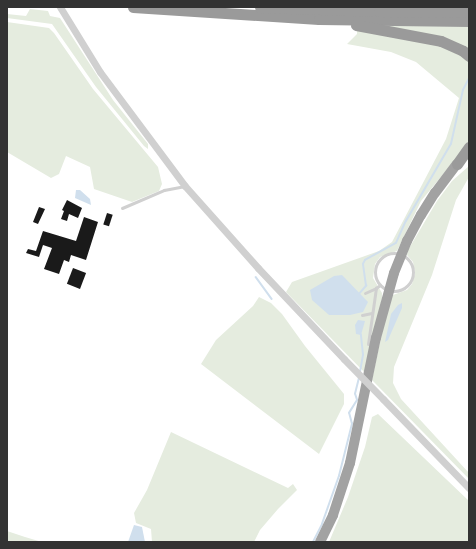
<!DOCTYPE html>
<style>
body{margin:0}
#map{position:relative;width:476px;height:549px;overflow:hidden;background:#fff;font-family:Mulish,sans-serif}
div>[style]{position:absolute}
.green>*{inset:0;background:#e5ecdf}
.water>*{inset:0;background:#d0dfed}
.stream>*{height:1.5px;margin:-0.75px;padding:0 0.75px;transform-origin:0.75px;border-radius:0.75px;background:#d0dfed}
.building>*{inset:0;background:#1a1a1a;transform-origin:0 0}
.service>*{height:3px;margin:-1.5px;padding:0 1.5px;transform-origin:1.5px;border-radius:1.5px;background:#d0d0d0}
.service>.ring{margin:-1.5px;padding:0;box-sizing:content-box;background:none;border:3px solid #d0d0d0;border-radius:50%}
.tertiary>*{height:7px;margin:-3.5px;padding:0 3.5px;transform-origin:3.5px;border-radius:3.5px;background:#d0d0d0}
.trunk>*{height:10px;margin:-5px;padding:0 5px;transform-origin:5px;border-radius:5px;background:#a2a2a2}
.motorway>*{height:11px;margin:-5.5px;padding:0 5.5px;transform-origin:5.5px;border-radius:5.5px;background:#9a9a9a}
.tertiary-bridge>*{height:7px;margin:-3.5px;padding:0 3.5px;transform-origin:3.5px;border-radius:3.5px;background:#d0d0d0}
span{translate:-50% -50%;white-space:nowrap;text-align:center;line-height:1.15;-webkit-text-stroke:4px #fff;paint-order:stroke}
.frame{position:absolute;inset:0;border:8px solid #333;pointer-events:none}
</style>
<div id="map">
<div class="green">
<i style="clip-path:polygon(30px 9px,48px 11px,50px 16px,60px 18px,113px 100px,148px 144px,148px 149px,144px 146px,96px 87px,52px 24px,7px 18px,7px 14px,26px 16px)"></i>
<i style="clip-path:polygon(7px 22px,49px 28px,54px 33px,93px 89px,158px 167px,162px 184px,159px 191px,132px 202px,94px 189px,90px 167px,66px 156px,59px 174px,51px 178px,7px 152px)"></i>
<i style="clip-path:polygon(386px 26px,469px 26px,469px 53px)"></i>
<i style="clip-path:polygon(357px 29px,441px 44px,469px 61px,469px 143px,421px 201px,397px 251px,380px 257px,375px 264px,373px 278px,382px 293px,382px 298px,366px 374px,286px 292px,292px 282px,379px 251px,392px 242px,446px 139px,459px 98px,416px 62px,391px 52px,347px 44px,357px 34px)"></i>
<i style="clip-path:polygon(469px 166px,469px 177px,456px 200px,432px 275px,394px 367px,393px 383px,401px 399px,469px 473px,469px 479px,372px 380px,389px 300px,393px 295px,407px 290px,412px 284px,415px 273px,413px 262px,407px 255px,408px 250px,437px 201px,452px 181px)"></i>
<i style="clip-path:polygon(259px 297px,271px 303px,282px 314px,305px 346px,344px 394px,344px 404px,319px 454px,201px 364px,216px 340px,253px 306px)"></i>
<i style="clip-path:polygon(378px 414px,469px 501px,469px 542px,329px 542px,348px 497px,365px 447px,372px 417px)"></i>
<i style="clip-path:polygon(171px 432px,288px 488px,293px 484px,297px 490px,278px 509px,260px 530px,254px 542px,152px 542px,151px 529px,136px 523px,134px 513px,147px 490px)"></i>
<i style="clip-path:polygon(7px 531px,25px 537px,42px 542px,7px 542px)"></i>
</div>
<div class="water">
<i style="clip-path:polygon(76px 190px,80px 190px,90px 199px,91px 205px,75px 198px)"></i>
<i style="clip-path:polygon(342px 275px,368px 302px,363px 312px,350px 315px,329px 315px,312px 300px,310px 290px,334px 276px)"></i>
<i style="clip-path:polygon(402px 303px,402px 308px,388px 340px,385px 342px,391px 314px,398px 305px)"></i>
<i style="clip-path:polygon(358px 320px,365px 321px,361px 335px,356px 334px,355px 325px)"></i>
<i style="clip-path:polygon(134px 525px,142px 527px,145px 542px,128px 542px)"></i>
</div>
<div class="stream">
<i style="left:256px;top:277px;width:27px;rotate:54deg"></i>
<i style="left:359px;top:294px;width:11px;rotate:-49deg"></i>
<i style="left:366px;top:286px;width:22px;rotate:-98deg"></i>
<i style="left:363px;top:264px;width:4px;rotate:-63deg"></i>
<i style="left:365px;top:260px;width:35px;rotate:-29deg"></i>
<i style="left:396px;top:243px;width:24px;rotate:-66deg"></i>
<i style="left:406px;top:221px;width:89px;rotate:-59.7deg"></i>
<i style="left:451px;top:144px;width:55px;rotate:-77.5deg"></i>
<i style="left:463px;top:90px;width:13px;rotate:-63deg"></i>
<i style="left:360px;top:372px;width:17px;rotate:-80deg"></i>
<i style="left:363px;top:355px;width:20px;rotate:-96deg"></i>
<i style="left:313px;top:542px;width:20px;rotate:-63deg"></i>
<i style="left:322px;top:524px;width:51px;rotate:-70.5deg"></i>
<i style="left:339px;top:476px;width:54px;rotate:-76deg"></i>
<i style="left:352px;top:424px;width:11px;rotate:-105deg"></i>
<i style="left:349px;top:413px;width:15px;rotate:-58deg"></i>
<i style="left:357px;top:400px;width:6px;rotate:-108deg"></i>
<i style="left:355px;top:394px;width:16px;rotate:-76deg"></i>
</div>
<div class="building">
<i style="clip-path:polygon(67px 200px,82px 208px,78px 218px,69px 214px,67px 221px,61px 219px,64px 211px,62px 210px)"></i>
<i style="clip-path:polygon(39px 207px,45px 209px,38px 224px,33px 222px)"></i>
<i style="left:107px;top:213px;width:6px;height:12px;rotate:18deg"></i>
<i style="clip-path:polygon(84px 217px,98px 222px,86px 260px,71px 255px,69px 262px,64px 260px,59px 274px,44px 269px,52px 248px,43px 245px,39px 257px,26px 253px,28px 249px,36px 251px,43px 231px,76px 241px)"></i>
<i style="left:73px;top:268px;width:14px;height:17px;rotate:21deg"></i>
</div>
<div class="service">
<i style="left:122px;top:208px;width:46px;rotate:-23.2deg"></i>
<i style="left:164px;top:190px;width:20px;rotate:-11deg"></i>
<i class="ring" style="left:375px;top:253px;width:35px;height:35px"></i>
<i style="left:365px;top:293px;width:12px;rotate:-24deg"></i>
<i style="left:362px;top:315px;width:10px;rotate:-11deg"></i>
<i style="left:368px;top:344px;width:57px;rotate:-81.9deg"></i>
<i style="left:376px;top:288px;width:5px;rotate:-37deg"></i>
</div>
<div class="tertiary">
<i style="left:60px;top:7px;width:76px;rotate:58.4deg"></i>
<i style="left:100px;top:72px;width:142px;rotate:53.3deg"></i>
<i style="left:185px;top:186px;width:110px;rotate:48.3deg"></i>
<i style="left:258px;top:268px;width:125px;rotate:46.6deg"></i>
<i style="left:383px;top:399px;width:124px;rotate:46deg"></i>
</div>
<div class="trunk">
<i style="left:320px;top:542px;width:30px;rotate:-64deg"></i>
<i style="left:333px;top:515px;width:55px;rotate:-71.9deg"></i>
<i style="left:350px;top:463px;width:128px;rotate:-78.3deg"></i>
<i style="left:376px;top:338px;width:67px;rotate:-74.5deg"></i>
<i style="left:394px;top:273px;width:35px;rotate:-68deg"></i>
<i style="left:407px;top:241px;width:30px;rotate:-62deg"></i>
<i style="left:421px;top:215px;width:26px;rotate:-58deg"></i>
<i style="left:435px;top:193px;width:36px;rotate:-53deg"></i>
</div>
<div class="motorway">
<i style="left:133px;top:7px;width:186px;rotate:3.7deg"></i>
<i style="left:319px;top:19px;width:150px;rotate:0.8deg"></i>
<i style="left:260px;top:7px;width:119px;rotate:1.9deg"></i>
<i style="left:379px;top:11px;width:90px;rotate:0.6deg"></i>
<i style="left:356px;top:25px;width:86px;rotate:10.7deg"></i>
<i style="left:441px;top:41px;width:24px;rotate:24deg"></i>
<i style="left:463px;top:51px;width:8px;rotate:40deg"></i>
<i style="left:457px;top:164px;width:21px;rotate:-55deg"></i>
</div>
<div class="tertiary-bridge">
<i style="left:344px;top:359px;width:56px;rotate:45.7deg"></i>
</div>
<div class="frame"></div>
</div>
